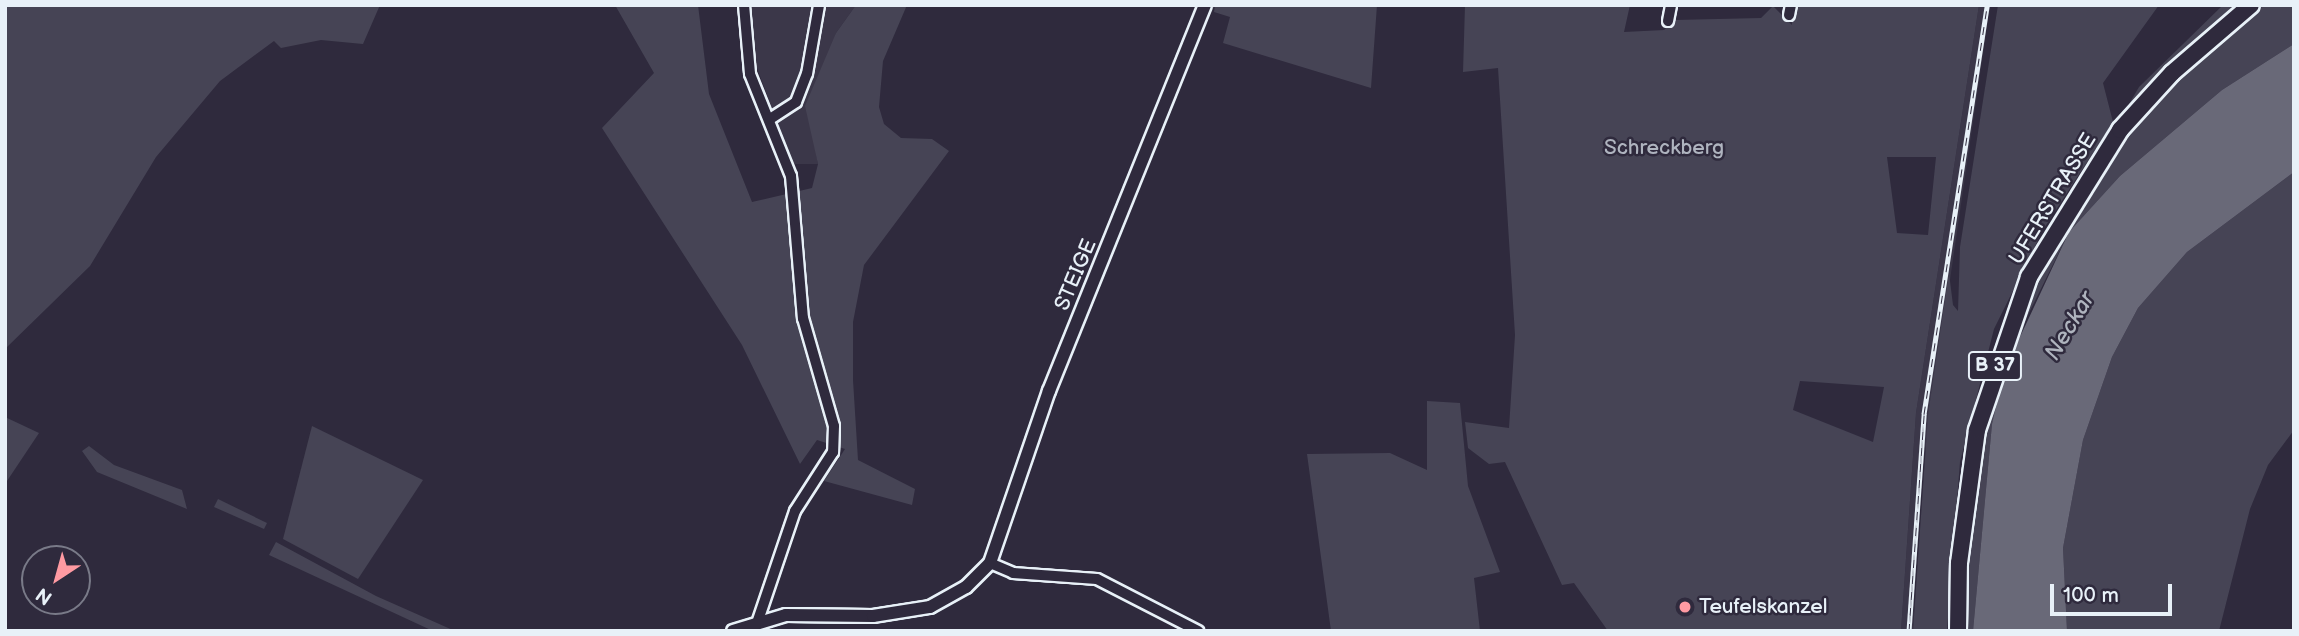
<!DOCTYPE html>
<style>
body{margin:0}
#map{position:relative;width:2299px;height:636px;overflow:hidden;background:#2f2a3d;font-family:"Balsamiq Sans",sans-serif}
div>[style]{position:absolute}
.built>*{inset:0;background:#3b3749}
.green>*{inset:0;background:#464455}
.water>*{inset:0;background:#696978}
.roads{filter:drop-shadow(2px 0 #e8f1f8) drop-shadow(-2px 0 #e8f1f8) drop-shadow(0 2px #e8f1f8) drop-shadow(0 -2px #e8f1f8)}
.minor>*{height:10px;margin:-5px;padding:0 5px;transform-origin:5px;border-radius:5px;background:#2f2a3d}
.tertiary>*{height:12px;margin:-6px;padding:0 6px;transform-origin:6px;border-radius:6px;background:#2f2a3d}
.primary>*{height:16px;margin:-8px;padding:0 8px;transform-origin:8px;border-radius:8px;background:#2f2a3d}
.rail>*{height:5px;margin-top:-2.5px;transform-origin:0;background:repeating-linear-gradient(90deg,#2f2a3d 0 8px,#e8f1f8 0 16px);box-sizing:border-box;border-block:2px solid #e8f1f8}
.dots>*{width:19px;height:19px;translate:-50% -50%;box-sizing:border-box;border:4px solid #2f2a3d;border-radius:50%}
span{translate:-50% -50%;white-space:nowrap;text-align:center;line-height:1.15;-webkit-text-stroke:5px #2f2a3d;paint-order:stroke}
.shield-label span{padding:2px 5px;background:#2f2a3d;border:2px solid;border-radius:5px;-webkit-text-stroke-width:0}
.shield-label{font-size:19px;color:#e8f1f8;font-weight:700}
.park-label{font-size:21px;color:#afb4bf}
.street-label{font-size:21px;color:#e8f1f8}
.poi-label{font-size:21px;color:#e8f1f8}
.left{translate:0 -50%;text-align:left}
.water-label{font-size:23px;color:#afb4be;font-style:italic}
.frame{position:absolute;inset:0;border:7px solid #e8f1f8;pointer-events:none}
.north{position:absolute;left:21px;top:545px;width:70px;height:70px;box-sizing:border-box;background:#2f2a3d;border:2px solid #797a88;border-radius:50%;rotate:216deg;font-size:19px;font-weight:700;line-height:28px;text-align:center;color:#e8f1f8}
.north::after{content:'';display:block;margin:auto;width:24px;height:32px;background:#ff9aa2;clip-path:polygon(50% 0,100% 100%,50% 72%,0 100%)}
.scale{position:absolute;left:2050px;top:584px;width:122px;height:32px;box-sizing:border-box;border:4px solid #e8f1f8;border-top:0;padding-left:9px;font-size:21px;line-height:24px;white-space:nowrap;color:#e8f1f8;-webkit-text-stroke:5px #2f2a3d;paint-order:stroke}
</style>
<div id="map">
<div class="built">
<i style="clip-path:polygon(749px 5px,856px 5px,836px 33px,814px 141px,818px 164px,793px 164px,757px 68px)"></i>
<i style="clip-path:polygon(1979px 5px,1990px 5px,1917px 507px,1913px 631px,1901px 631px,1916px 413px)"></i>
</div>
<div class="green">
<i style="clip-path:polygon(5px 5px,380px 5px,363px 44px,321px 40px,281px 48px,274px 41px,220px 81px,156px 157px,90px 266px,5px 349px)"></i>
<i style="clip-path:polygon(615px 5px,698px 5px,709px 94px,752px 202px,812px 188px,818px 164px,805px 106px,836px 33px,856px 5px,907px 5px,883px 61px,879px 107px,884px 124px,901px 138px,932px 139px,949px 151px,864px 265px,853px 322px,853px 380px,858px 460px,915px 489px,912px 505px,824px 481px,845px 449px,817px 440px,800px 464px,742px 345px,602px 128px,654px 73px)"></i>
<i style="clip-path:polygon(1215px 5px,1377px 5px,1371px 88px,1223px 43px,1230px 17px,1214px 12px)"></i>
<i style="clip-path:polygon(evenodd,1465px 5px,1630px 5px,1624px 32px,1664px 30px,1675px 20px,1761px 18px,1773px 6px,1792px 25px,1791px 5px,1979px 5px,1916px 413px,1901px 631px,1608px 631px,1574px 583px,1562px 585px,1505px 462px,1489px 464px,1468px 448px,1465px 422px,1509px 428px,1515px 335px,1498px 68px,1463px 72px,1465px 5px,1887px 157px,1936px 157px,1928px 235px,1897px 233px,1887px 157px,1465px 5px,1800px 381px,1884px 387px,1873px 442px,1793px 410px,1800px 381px)"></i>
<i style="clip-path:polygon(1998px 5px,2159px 5px,2103px 83px,2113px 122px,2043px 230px,1994px 329px,1960px 462px,1947px 631px,1913px 631px,1928px 415px,1949px 273px,1953px 305px,1958px 311px,1960px 247px)"></i>
<i style="clip-path:polygon(2223px 5px,2234px 5px,2119px 121px,2139px 87px)"></i>
<i style="clip-path:polygon(2264px 5px,2294px 5px,2294px 44px,2222px 90px,2120px 176px,2069px 232px,2027px 317px,1992px 424px,1973px 631px,1966px 631px,1966px 563px,1983px 442px,1998px 375px,2039px 277px,2114px 146px,2153px 101px)"></i>
<i style="clip-path:polygon(2294px 172px,2294px 430px,2268px 465px,2250px 509px,2219px 631px,2067px 631px,2063px 548px,2083px 440px,2112px 357px,2138px 308px,2187px 252px)"></i>
<i style="clip-path:polygon(1427px 401px,1460px 403px,1468px 486px,1500px 572px,1474px 578px,1480px 631px,1331px 631px,1307px 454px,1390px 453px,1427px 470px)"></i>
<i style="clip-path:polygon(5px 417px,39px 433px,5px 484px)"></i>
<i style="clip-path:polygon(312px 426px,423px 480px,358px 579px,283px 539px)"></i>
<i style="clip-path:polygon(89px 446px,114px 465px,182px 490px,187px 509px,97px 472px,82px 451px)"></i>
<i style="clip-path:polygon(218px 499px,267px 523px,264px 529px,214px 507px)"></i>
<i style="clip-path:polygon(276px 542px,376px 596px,455px 631px,433px 631px,269px 555px)"></i>
</div>
<div class="water">
<i style="clip-path:polygon(2294px 44px,2294px 172px,2187px 252px,2138px 308px,2112px 357px,2083px 440px,2063px 548px,2067px 631px,1973px 631px,1992px 424px,2005px 369px,2069px 232px,2120px 176px,2222px 90px)"></i>
</div>
<div class="roads">
<div class="minor">
<i style="left:744px;top:5px;width:69px;rotate:85deg"></i>
<i style="left:750px;top:74px;width:110px;rotate:68.1deg"></i>
<i style="left:791px;top:176px;width:143px;rotate:85.2deg"></i>
<i style="left:803px;top:318px;width:112px;rotate:74deg"></i>
<i style="left:834px;top:426px;width:26px;rotate:92deg"></i>
<i style="left:833px;top:452px;width:70px;rotate:122.8deg"></i>
<i style="left:795px;top:511px;width:115px;rotate:108.7deg"></i>
<i style="left:1789px;top:15px;width:10px;rotate:-79deg"></i>
<i style="left:1668px;top:21px;width:16px;rotate:-79deg"></i>
<i style="left:770px;top:119px;width:31px;rotate:-33deg"></i>
<i style="left:796px;top:102px;width:30px;rotate:-69deg"></i>
<i style="left:807px;top:74px;width:70px;rotate:-80.1deg"></i>
<i style="left:990px;top:563px;width:25px;rotate:23deg"></i>
<i style="left:1013px;top:573px;width:84px;rotate:4.1deg"></i>
<i style="left:1097px;top:579px;width:114px;rotate:27.2deg"></i>
</div>
<div class="tertiary">
<i style="left:733px;top:631px;width:55px;rotate:-16.8deg"></i>
<i style="left:786px;top:615px;width:87px;rotate:0.7deg"></i>
<i style="left:873px;top:616px;width:58px;rotate:-9deg"></i>
<i style="left:930px;top:607px;width:41px;rotate:-29.1deg"></i>
<i style="left:966px;top:587px;width:34px;rotate:-45deg"></i>
<i style="left:990px;top:563px;width:182px;rotate:-71.1deg"></i>
<i style="left:1049px;top:391px;width:416px;rotate:-68deg"></i>
</div>
<div class="primary">
<i style="left:1958px;top:631px;width:68px;rotate:-89.2deg"></i>
<i style="left:1959px;top:563px;width:134px;rotate:-82.3deg"></i>
<i style="left:1977px;top:430px;width:162px;rotate:-71.2deg"></i>
<i style="left:2029px;top:277px;width:173px;rotate:-58.2deg"></i>
<i style="left:2120px;top:130px;width:77px;rotate:-47.6deg"></i>
<i style="left:2172px;top:73px;width:104px;rotate:-40.7deg"></i>
</div>
</div>
<div class="rail">
<i style="left:1909px;top:631px;width:218px;rotate:-86deg"></i>
<i style="left:1924px;top:414px;width:414px;rotate:-81.2deg"></i>
</div>
<div class="dots">
<i style="left:1685px;top:607px;background:#ff9aa2"></i>
</div>
<div class="shield-label">
<span style="left:1995px;top:366px">B 37</span>
</div>
<div class="park-label">
<span style="left:1664px;top:148px">Schreckberg</span>
</div>
<div class="street-label">
<span style="left:2053px;top:199px;rotate:-59deg">UFERSTRASSE</span>
<span style="left:1076px;top:275px;rotate:-67deg">STEIGE</span>
</div>
<div class="poi-label">
<span class="left" style="left:1699px;top:607px">Teufelskanzel</span>
</div>
<div class="water-label">
<span style="left:2070px;top:326px;rotate:-59deg">Neckar</span>
</div>
<div class="frame"></div>
<div class="north">N</div>
<div class="scale">100 m</div>
</div>
